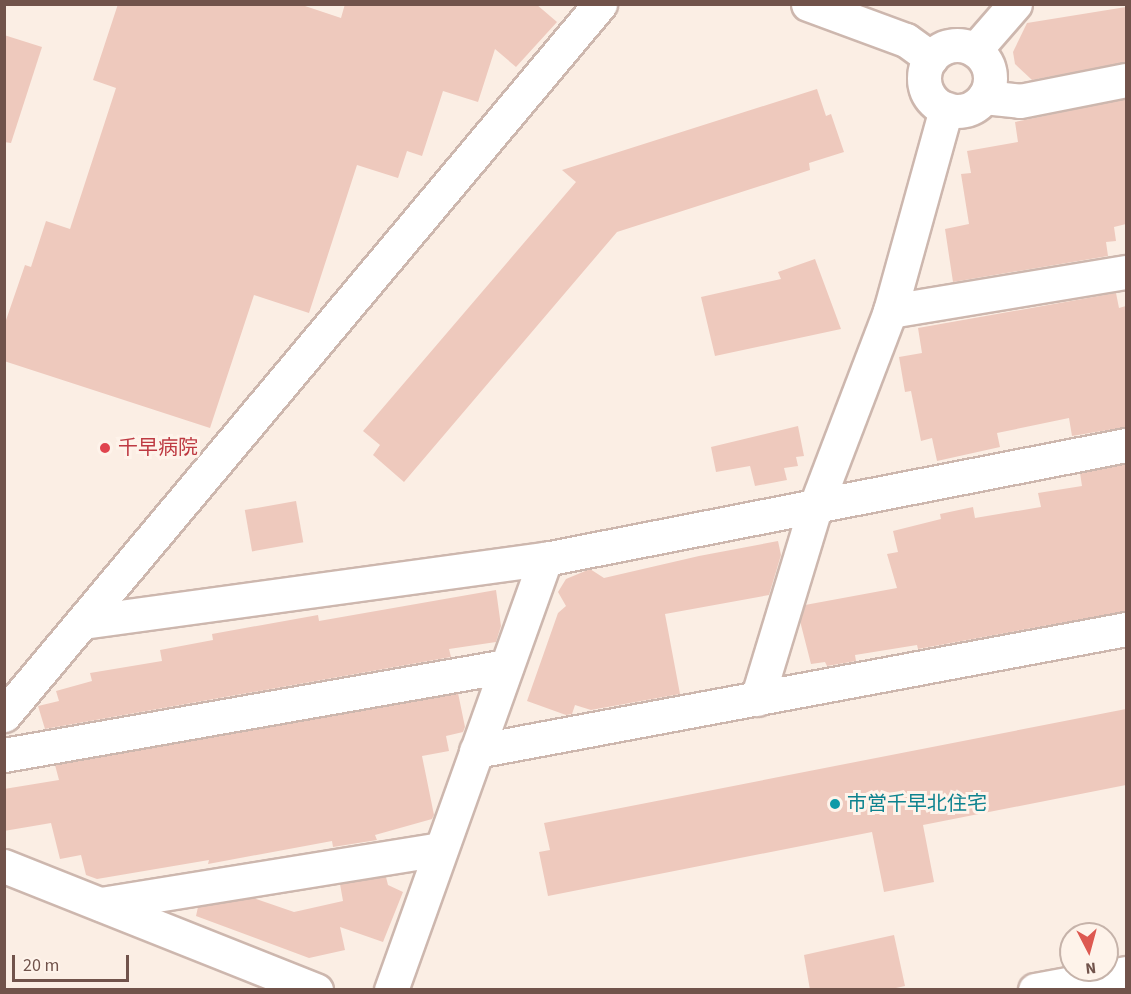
<!DOCTYPE html>
<meta charset="utf-8">
<style>
body{margin:0}
#map{position:relative;width:1131px;height:994px;overflow:hidden;background:#fbeee4;font-family:"Source Sans 3","Noto Sans JP",sans-serif}
div>[style]{position:absolute}
.building>*{inset:0;background:#eec9bd;transform-origin:0 0}
.roads{filter:drop-shadow(2px 0 #cdb7ae) drop-shadow(-2px 0 #cdb7ae) drop-shadow(0 2px #cdb7ae) drop-shadow(0 -2px #cdb7ae)}
.minor>*{height:33px;margin:-16.5px;padding:0 16.5px;transform-origin:16.5px;border-radius:16.5px;background:#fff}
.minor>.ring{margin:-16.5px;padding:0;box-sizing:content-box;background:none;border:33px solid #fff;border-radius:50%}
.dots>*{width:16px;height:16px;translate:-50% -50%;box-sizing:border-box;border:3px solid #fef3ea;border-radius:50%}
span{translate:-50% -50%;white-space:nowrap;text-align:center;line-height:1.15;-webkit-text-stroke:6px #fef3ea;paint-order:stroke}
.health-label{font-size:20px;color:#be3a42}
.left{translate:0 -50%;text-align:left}
.culture-label{font-size:20px;color:#0d838f}
.frame{position:absolute;inset:0;border:6px solid #71534b;pointer-events:none}
.north{position:absolute;left:1059px;top:922px;width:60px;height:60px;box-sizing:border-box;background:#fef3ea;border:2px solid #c6b3aa;border-radius:50%;rotate:174deg;font-size:16px;font-weight:700;line-height:24px;text-align:center;color:#71534b}
.north::after{content:'';display:block;margin:auto;width:21px;height:27px;background:#dd5951;clip-path:polygon(50% 0,100% 100%,50% 72%,0 100%)}
.scale{position:absolute;left:12px;top:955px;width:117px;height:27px;box-sizing:border-box;border:3px solid #71534b;border-top:0;padding-left:8px;font-size:18px;line-height:21px;white-space:nowrap;color:#71534b;-webkit-text-stroke:4px #fef3ea;paint-order:stroke}
</style>
<div id="map">
<div class="building">
<i style="clip-path:polygon(118px 4px,299px 4px,341px 18px,345px 4px,536px 4px,557px 22px,516px 67px,495px 49px,478px 102px,443px 91px,422px 156px,407px 151px,398px 178px,357px 165px,309px 313px,254px 295px,210px 428px,4px 361px,4px 326px,25px 265px,31px 267px,46px 221px,70px 229px,116px 88px,93px 80px)"></i>
<i style="clip-path:polygon(1126px 7px,1126px 62px,1032px 80px,1015px 64px,1013px 52px,1027px 23px)"></i>
<i style="clip-path:polygon(4px 35px,42px 47px,11px 143px,4px 142px)"></i>
<i style="clip-path:polygon(817px 89px,826px 116px,831px 114px,844px 152px,809px 163px,810px 170px,617px 232px,404px 482px,373px 455px,380px 445px,363px 431px,576px 182px,562px 170px)"></i>
<i style="clip-path:polygon(1126px 99px,1126px 224px,1114px 227px,1116px 241px,1106px 242px,1108px 256px,953px 282px,945px 229px,969px 224px,961px 174px,971px 173px,967px 151px,1018px 142px,1015px 122px)"></i>
<i style="clip-path:polygon(815px 259px,841px 329px,715px 356px,701px 297px,781px 279px,778px 272px)"></i>
<i style="clip-path:polygon(1116px 293px,1119px 308px,1126px 306px,1126px 427px,1072px 436px,1069px 418px,997px 433px,1000px 447px,937px 461px,932px 438px,921px 441px,911px 391px,905px 392px,899px 357px,922px 353px,918px 328px)"></i>
<i style="clip-path:polygon(798px 426px,804px 456px,796px 457px,798px 466px,784px 468px,787px 480px,755px 486px,750px 466px,716px 472px,711px 447px)"></i>
<i style="clip-path:polygon(1126px 464px,1126px 611px,918px 649px,917px 645px,855px 655px,856px 661px,827px 666px,825px 662px,811px 664px,800px 621px,805px 605px,897px 588px,887px 554px,898px 552px,893px 531px,941px 519px,940px 514px,973px 507px,975px 518px,1041px 507px,1038px 493px,1082px 486px,1080px 473px)"></i>
<i style="left:296px;top:501px;width:42px;height:52px;rotate:80deg"></i>
<i style="clip-path:polygon(778px 541px,781px 555px,769px 595px,665px 614px,680px 694px,591px 710px,575px 705px,572px 714px,566px 715px,527px 701px,558px 613px,566px 606px,558px 592px,566px 579px,590px 569px,604px 578px,699px 556px)"></i>
<i style="clip-path:polygon(496px 590px,501px 626px,496px 642px,449px 649px,451px 657px,45px 729px,38px 706px,59px 701px,56px 691px,92px 681px,90px 673px,162px 661px,160px 650px,213px 640px,212px 634px,318px 615px,319px 621px)"></i>
<i style="clip-path:polygon(458px 693px,465px 727px,463px 732px,446px 736px,449px 751px,422px 756px,434px 815px,432px 819px,375px 835px,377px 840px,333px 847px,332px 841px,208px 864px,209px 860px,97px 879px,86px 875px,81px 855px,60px 859px,51px 823px,4px 831px,4px 789px,59px 780px,55px 765px)"></i>
<i style="clip-path:polygon(1126px 709px,1126px 785px,923px 825px,934px 882px,884px 892px,872px 832px,548px 896px,539px 852px,550px 850px,544px 823px)"></i>
<i style="clip-path:polygon(386px 877px,388px 885px,403px 892px,383px 942px,340px 927px,345px 950px,309px 958px,196px 916px,198px 907px,253px 898px,294px 912px,343px 901px,340px 884px)"></i>
<i style="clip-path:polygon(894px 935px,905px 986px,887px 990px,810px 990px,804px 955px)"></i>
</div>
<div class="roads">
<div class="minor">
<i style="left:808px;top:4px;width:104px;rotate:20.2deg"></i>
<i style="left:906px;top:40px;width:31px;rotate:36deg"></i>
<i class="ring" style="left:924px;top:45px;width:33px;height:33px"></i>
<i style="left:975px;top:50px;width:61px;rotate:-49deg"></i>
<i style="left:984px;top:97px;width:36px;rotate:6deg"></i>
<i style="left:1020px;top:101px;width:108px;rotate:-11.2deg"></i>
<i style="left:890px;top:311px;width:239px;rotate:-9.4deg"></i>
<i style="left:83px;top:622px;width:466px;rotate:-7.8deg"></i>
<i style="left:545px;top:559px;width:592px;rotate:-11.1deg"></i>
<i style="left:757px;top:699px;width:203px;rotate:-73.1deg"></i>
<i style="left:816px;top:505px;width:208px;rotate:-69.1deg"></i>
<i style="left:890px;top:311px;width:210px;rotate:-74.5deg"></i>
<i style="left:4px;top:715px;width:928px;rotate:-50.03deg"></i>
<i style="left:476px;top:751px;width:661px;rotate:-10.63deg"></i>
<i style="left:4px;top:755px;width:510px;rotate:-10.05deg"></i>
<i style="left:4px;top:866px;width:336px;rotate:21.7deg"></i>
<i style="left:101px;top:904px;width:344px;rotate:-9.2deg"></i>
<i style="left:391px;top:990px;width:458px;rotate:-70.3deg"></i>
<i style="left:1035px;top:990px;width:93px;rotate:-10.6deg"></i>
</div>
</div>
<div class="dots">
<i style="left:105px;top:448px;background:#e0444e"></i>
<i style="left:835px;top:804px;background:#0f9aa8"></i>
</div>
<div class="health-label">
<span class="left" style="left:118px;top:448px">千早病院</span>
</div>
<div class="culture-label">
<span class="left" style="left:847px;top:804px">市営千早北住宅</span>
</div>
<div class="frame"></div>
<div class="north">N</div>
<div class="scale">20 m</div>
</div>
